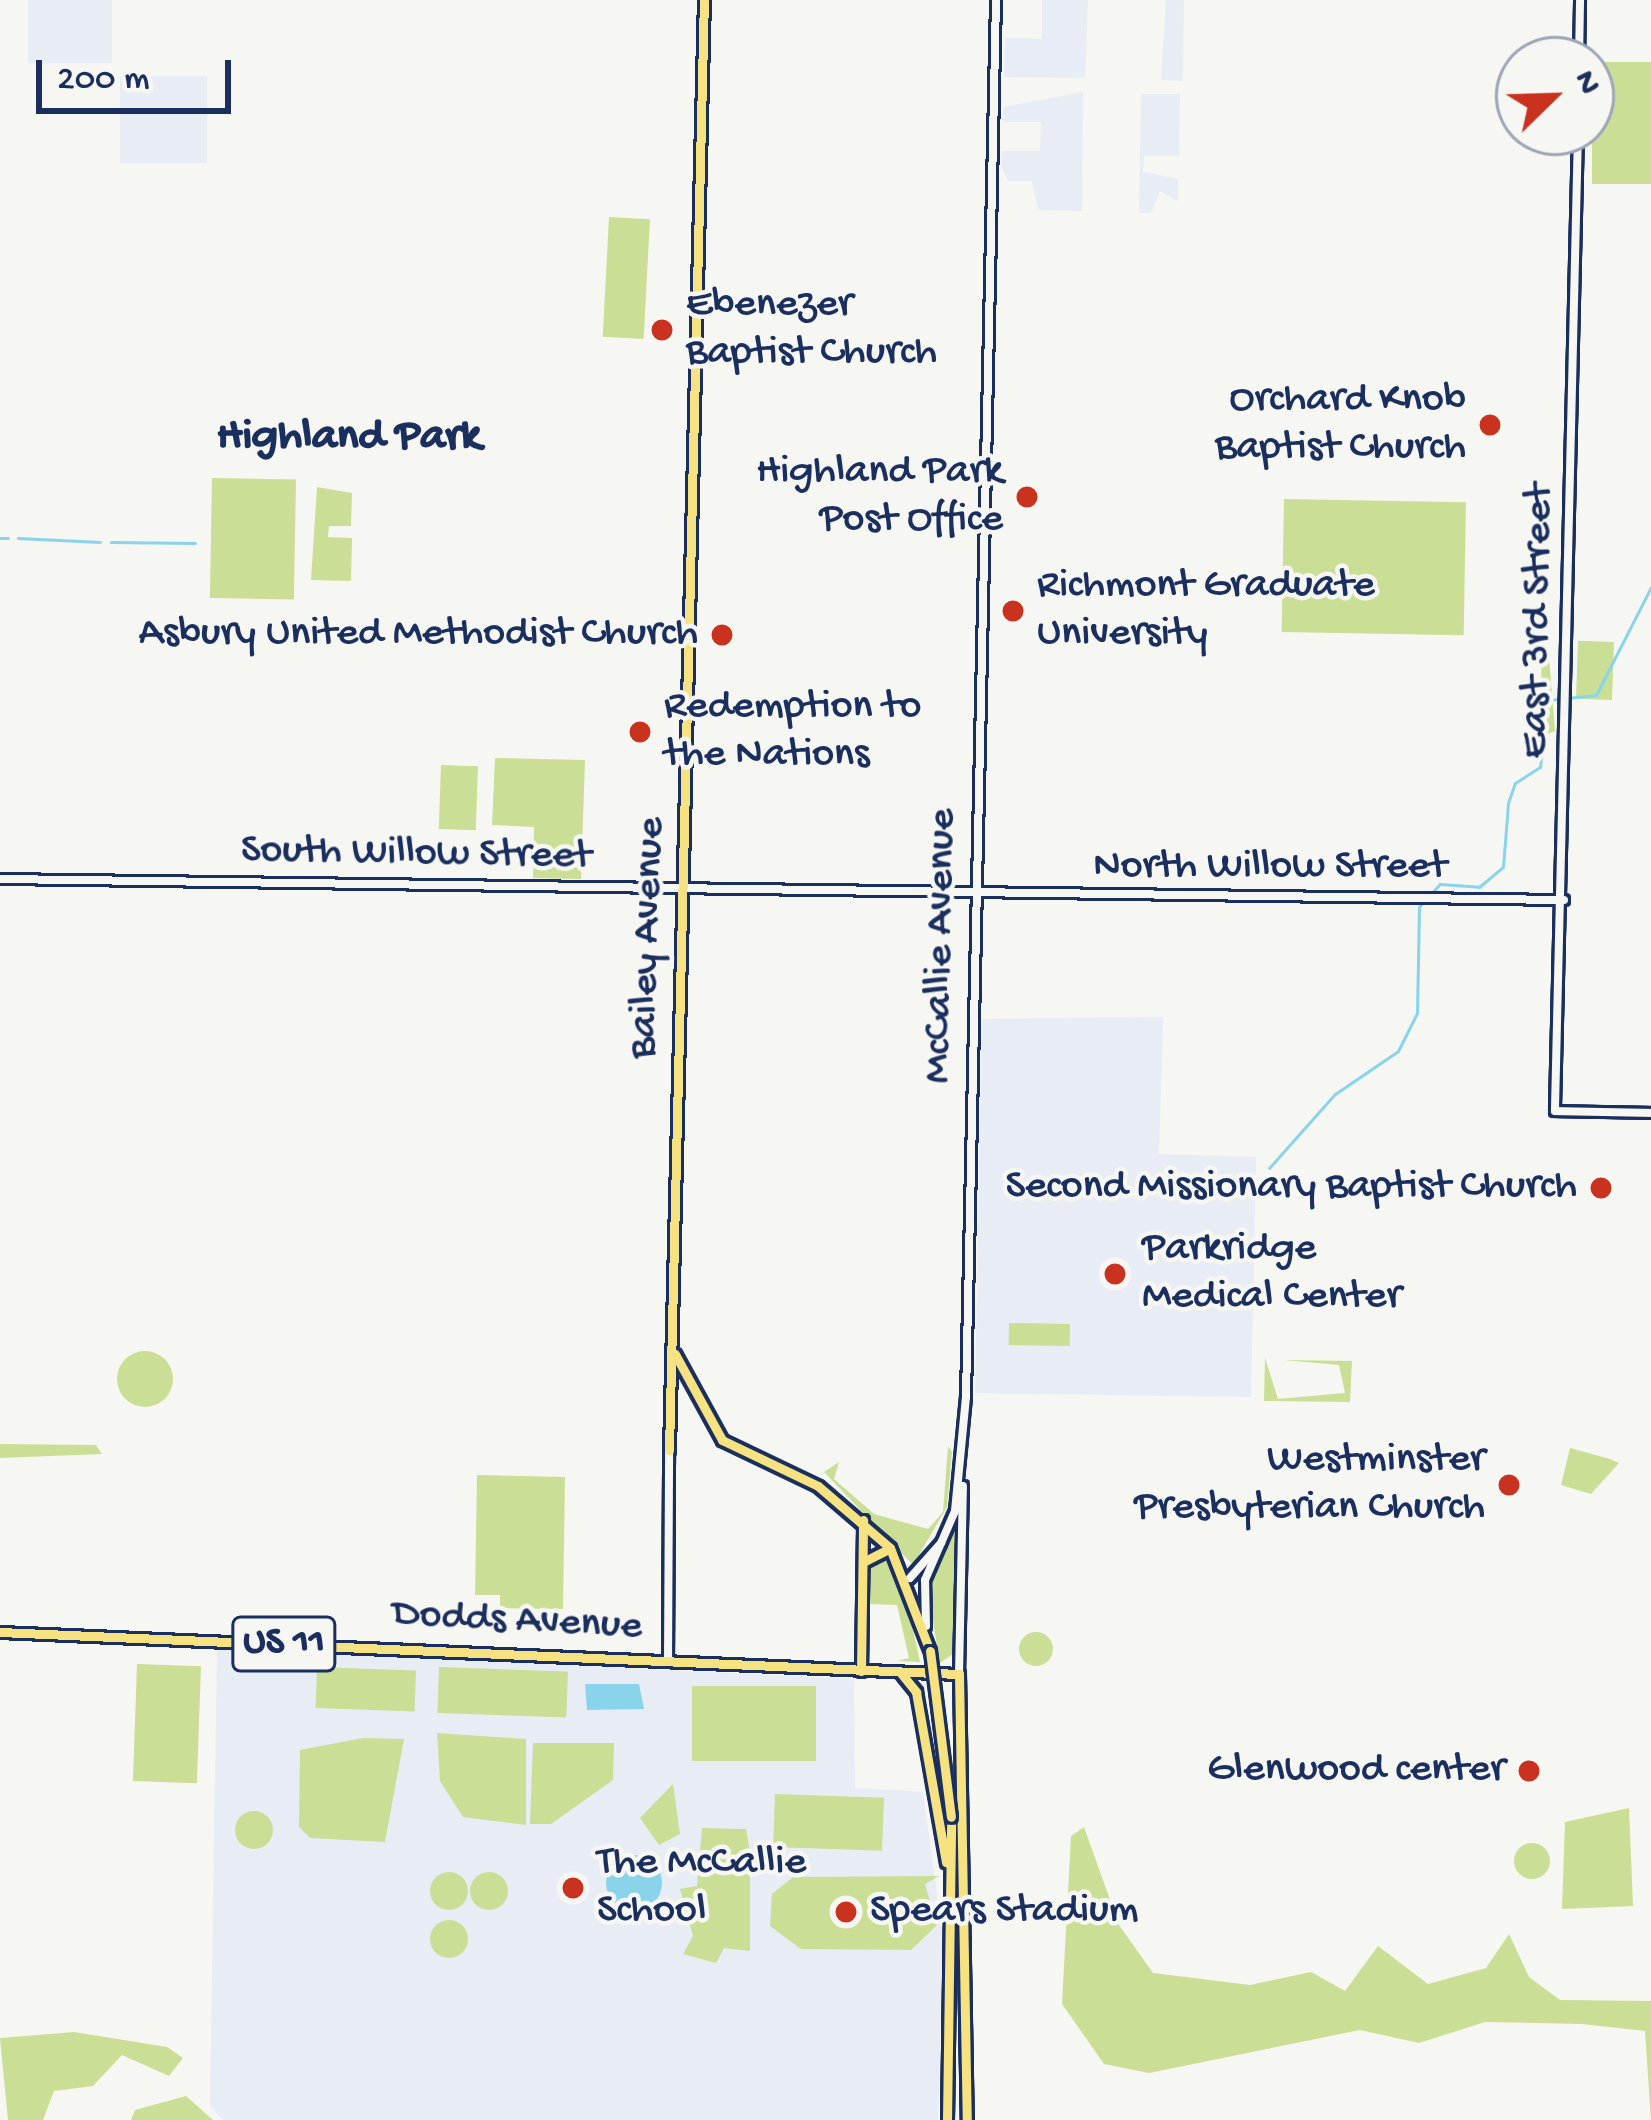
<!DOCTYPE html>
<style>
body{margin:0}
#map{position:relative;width:1651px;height:2120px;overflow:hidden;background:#f6f6f2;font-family:"Gochi Hand",sans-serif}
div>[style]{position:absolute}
.built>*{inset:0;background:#e7ecf5;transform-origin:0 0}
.green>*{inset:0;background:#cadf95;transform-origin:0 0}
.round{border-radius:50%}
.water>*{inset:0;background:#89d4ea}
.stream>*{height:3px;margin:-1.5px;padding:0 1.5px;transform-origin:1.5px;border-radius:1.5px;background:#89d4ea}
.roads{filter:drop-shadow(3px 0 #1b2f5e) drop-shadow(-3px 0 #1b2f5e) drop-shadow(0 3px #1b2f5e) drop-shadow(0 -3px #1b2f5e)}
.secondary>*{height:8px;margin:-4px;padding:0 4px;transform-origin:4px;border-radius:4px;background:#f6f6f2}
.primary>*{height:9px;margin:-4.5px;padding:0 4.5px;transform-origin:4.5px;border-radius:4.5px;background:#f6e281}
.bridges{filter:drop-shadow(3px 0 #1b2f5e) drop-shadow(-3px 0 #1b2f5e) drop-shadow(0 3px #1b2f5e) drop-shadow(0 -3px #1b2f5e)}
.primary-bridge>*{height:9px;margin:-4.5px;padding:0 4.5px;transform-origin:4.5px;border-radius:4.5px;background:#f6e281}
.dots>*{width:33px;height:33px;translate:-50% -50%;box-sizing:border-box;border:6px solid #f6f6f2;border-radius:50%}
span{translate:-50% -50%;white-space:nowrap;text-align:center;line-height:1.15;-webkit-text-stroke:9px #f6f6f2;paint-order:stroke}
.shield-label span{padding:3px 9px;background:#f6f6f2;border:3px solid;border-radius:9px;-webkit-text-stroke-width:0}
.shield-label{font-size:39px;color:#1b2f5e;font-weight:700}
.poi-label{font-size:42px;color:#1b2f5e}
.left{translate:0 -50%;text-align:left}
.right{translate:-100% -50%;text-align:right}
.street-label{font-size:42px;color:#1b2f5e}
.neighbourhood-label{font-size:45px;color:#1b2f5e;font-weight:700}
.north{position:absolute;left:1495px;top:36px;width:120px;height:120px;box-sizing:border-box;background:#f6f6f2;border:3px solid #9ea6b7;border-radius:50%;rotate:67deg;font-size:33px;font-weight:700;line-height:48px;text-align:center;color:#1b2f5e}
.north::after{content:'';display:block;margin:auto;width:42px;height:54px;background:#c8321e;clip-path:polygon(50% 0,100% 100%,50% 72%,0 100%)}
.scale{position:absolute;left:36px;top:60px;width:195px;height:54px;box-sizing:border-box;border:6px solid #1b2f5e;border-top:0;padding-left:15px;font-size:36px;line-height:42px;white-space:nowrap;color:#1b2f5e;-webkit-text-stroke:9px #f6f6f2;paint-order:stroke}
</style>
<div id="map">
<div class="built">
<i style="left:28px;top:0;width:84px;height:63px"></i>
<i style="clip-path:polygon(1042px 0,1088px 0,1085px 78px,1004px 77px,1005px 38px,1042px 39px)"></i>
<i style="clip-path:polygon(1166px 0,1184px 0,1183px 81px,1161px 80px)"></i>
<i style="left:120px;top:76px;width:87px;height:87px"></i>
<i style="clip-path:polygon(1083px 92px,1082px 211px,1038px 210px,1032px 181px,1008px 181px,1001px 166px,1002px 151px,1040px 151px,1041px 122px,1003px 122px,1003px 107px)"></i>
<i style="clip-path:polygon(1141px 94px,1180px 94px,1179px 156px,1144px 156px,1143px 172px,1178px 179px,1178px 201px,1160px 191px,1151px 213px,1139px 213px)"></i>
<i style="clip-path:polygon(1163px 1017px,1159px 1154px,1256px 1157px,1251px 1397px,975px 1393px,982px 1019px)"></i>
<i style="clip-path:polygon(217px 1648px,854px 1679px,855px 1788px,923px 1792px,943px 1937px,938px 2120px,223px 2120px,210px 2106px)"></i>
</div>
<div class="green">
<i style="left:1651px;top:62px;width:122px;height:59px;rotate:90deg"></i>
<i style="left:609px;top:217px;width:41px;height:120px;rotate:3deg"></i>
<i style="left:212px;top:478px;width:84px;height:120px;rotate:1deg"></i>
<i style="clip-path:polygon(317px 487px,352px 493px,351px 526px,329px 526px,328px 537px,352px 538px,351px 581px,311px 580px)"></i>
<i style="left:1284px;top:499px;width:182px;height:133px;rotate:1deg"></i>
<i style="left:1614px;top:642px;width:58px;height:36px;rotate:92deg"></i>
<i style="clip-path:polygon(1549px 657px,1555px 731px,1543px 736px,1541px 664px)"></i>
<i style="clip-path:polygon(495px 758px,585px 760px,581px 879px,533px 878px,534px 827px,492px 825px)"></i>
<i style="left:441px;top:765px;width:37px;height:64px;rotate:2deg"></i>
<i style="left:1009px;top:1323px;width:61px;height:22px;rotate:1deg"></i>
<i class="round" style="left:117px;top:1351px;width:56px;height:56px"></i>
<i style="clip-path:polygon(1265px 1358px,1278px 1399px,1345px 1393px,1339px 1365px,1284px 1360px,1352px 1361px,1350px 1402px,1264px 1401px)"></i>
<i style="clip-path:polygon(0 1444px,96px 1445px,102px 1454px,0 1458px)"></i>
<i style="clip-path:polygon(948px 1446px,952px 1452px,947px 1507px,913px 1565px,824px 1472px,839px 1462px,834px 1479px,874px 1514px,928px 1529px,943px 1512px)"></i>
<i style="clip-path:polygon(1570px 1448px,1610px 1459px,1619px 1463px,1591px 1494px,1561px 1485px)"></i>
<i style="clip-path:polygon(477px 1475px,565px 1477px,563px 1609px,500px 1608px,500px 1595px,475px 1595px)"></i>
<i style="clip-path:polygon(959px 1518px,953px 1654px,940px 1663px,927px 1587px)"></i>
<i style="clip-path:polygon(883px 1555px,905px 1593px,920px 1662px,897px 1661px,909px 1658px,897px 1605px,869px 1604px,871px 1558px)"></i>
<i class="round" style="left:1019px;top:1632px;width:34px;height:34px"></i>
<i style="left:137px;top:1664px;width:64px;height:117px;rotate:2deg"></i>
<i style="left:317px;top:1667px;width:99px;height:41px;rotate:2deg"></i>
<i style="left:439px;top:1667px;width:129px;height:46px;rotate:2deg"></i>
<i style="left:692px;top:1686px;width:124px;height:75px"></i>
<i style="clip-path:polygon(437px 1733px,526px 1739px,526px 1825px,463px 1817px,440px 1781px)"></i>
<i style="clip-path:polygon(363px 1738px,404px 1739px,385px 1842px,310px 1838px,299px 1827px,300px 1750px)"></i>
<i style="clip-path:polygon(533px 1743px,614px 1743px,613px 1780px,551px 1824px,530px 1824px)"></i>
<i style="clip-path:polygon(673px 1784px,680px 1834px,659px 1845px,640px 1818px)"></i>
<i style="left:775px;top:1794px;width:109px;height:53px;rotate:2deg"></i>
<i style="clip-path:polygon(1629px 1808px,1633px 1906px,1562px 1909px,1565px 1822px)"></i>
<i class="round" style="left:235px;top:1811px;width:38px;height:38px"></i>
<i style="clip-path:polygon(1084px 1827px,1119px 1925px,1153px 1973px,1250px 1985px,1311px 1972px,1345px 1991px,1378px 1946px,1428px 1984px,1486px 1968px,1509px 1934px,1529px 1977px,1560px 2000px,1651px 2001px,1651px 2120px,1645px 2031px,1582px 2024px,1485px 2022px,1419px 2043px,1360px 2030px,1149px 2073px,1104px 2064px,1062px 2004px,1071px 1836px)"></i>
<i style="clip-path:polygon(702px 1828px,746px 1829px,750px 1853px,750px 1951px,724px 1948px,716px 1963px,683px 1954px,693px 1936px,680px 1889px,697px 1886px)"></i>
<i class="round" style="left:1514px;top:1843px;width:36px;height:36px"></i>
<i class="round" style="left:470px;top:1872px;width:38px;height:38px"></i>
<i class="round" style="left:430px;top:1872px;width:38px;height:38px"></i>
<i style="clip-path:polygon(939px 1876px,925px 1884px,937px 1925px,911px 1950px,801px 1949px,770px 1926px,772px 1894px,793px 1877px)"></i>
<i class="round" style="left:430px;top:1920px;width:38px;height:38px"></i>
<i style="clip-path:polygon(74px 2032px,167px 2047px,183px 2058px,169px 2076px,122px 2055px,93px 2086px,54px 2091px,43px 2120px,8px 2120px,0 2038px)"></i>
<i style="clip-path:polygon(186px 2096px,213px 2120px,131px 2120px,135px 2110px)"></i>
</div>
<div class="water">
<i style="clip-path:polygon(585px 1684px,639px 1684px,644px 1709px,587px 1710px)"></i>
<i class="round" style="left:606px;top:1855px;width:56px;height:56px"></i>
</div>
<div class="stream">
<i style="left:0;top:538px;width:8px"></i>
<i style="left:18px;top:538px;width:82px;rotate:2.8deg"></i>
<i style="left:111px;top:542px;width:84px;rotate:0.7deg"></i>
<i style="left:1269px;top:1168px;width:99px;rotate:-48.3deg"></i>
<i style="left:1335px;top:1094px;width:76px;rotate:-34.3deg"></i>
<i style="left:1398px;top:1051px;width:42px;rotate:-63.4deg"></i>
<i style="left:1417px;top:1013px;width:106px;rotate:-88.9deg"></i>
<i style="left:1419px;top:907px;width:31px;rotate:-48deg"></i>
<i style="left:1440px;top:884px;width:39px;rotate:4deg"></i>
<i style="left:1479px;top:887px;width:31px;rotate:-40deg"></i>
<i style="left:1503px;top:867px;width:64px;rotate:-85.5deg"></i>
<i style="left:1508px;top:803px;width:21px;rotate:-71deg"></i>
<i style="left:1515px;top:783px;width:30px;rotate:-33deg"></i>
<i style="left:1540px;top:767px;width:67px;rotate:-83.2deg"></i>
<i style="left:1548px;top:700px;width:48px;rotate:-5.9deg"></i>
<i style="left:1596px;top:695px;width:121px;rotate:-63deg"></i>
</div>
<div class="roads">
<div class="secondary">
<i style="left:1579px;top:60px;width:60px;rotate:-89deg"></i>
<i style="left:1578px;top:132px;width:979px;rotate:91.35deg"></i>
<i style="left:1555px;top:1111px;width:96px;rotate:1.2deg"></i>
<i style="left:0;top:879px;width:1564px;rotate:0.77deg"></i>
<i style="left:910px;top:1578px;width:47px;rotate:-48.5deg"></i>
<i style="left:926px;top:1626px;width:46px;rotate:-91.2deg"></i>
<i style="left:925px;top:1580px;width:75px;rotate:-66.5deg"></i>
<i style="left:955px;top:1511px;width:115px;rotate:-84.5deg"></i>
<i style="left:966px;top:1397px;width:1397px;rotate:-88.77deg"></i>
<i style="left:668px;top:1662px;width:212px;rotate:-89.7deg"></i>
<i style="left:959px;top:1674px;width:188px;rotate:-88.8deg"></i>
</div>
<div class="primary">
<i style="left:675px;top:1354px;width:98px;rotate:61.3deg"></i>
<i style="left:722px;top:1440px;width:106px;rotate:25.6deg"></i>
<i style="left:818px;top:1486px;width:95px;rotate:40.7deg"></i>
<i style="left:890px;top:1548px;width:110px;rotate:68.8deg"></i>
<i style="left:669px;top:1450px;width:1450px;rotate:-88.62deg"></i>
<i style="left:863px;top:1562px;width:30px;rotate:-27deg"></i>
<i style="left:0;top:1632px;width:960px;rotate:2.51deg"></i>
<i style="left:959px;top:1674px;width:446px;rotate:89deg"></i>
<i style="left:861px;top:1671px;width:151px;rotate:-89.2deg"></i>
<i style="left:900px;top:1672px;width:26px;rotate:51deg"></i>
<i style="left:916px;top:1692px;width:173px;rotate:80deg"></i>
<i style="left:947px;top:2120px;width:303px;rotate:-89.2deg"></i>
</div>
</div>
<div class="bridges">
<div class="primary-bridge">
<i style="left:930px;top:1651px;width:167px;rotate:82.8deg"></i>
</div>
</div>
<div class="dots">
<i style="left:662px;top:330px;background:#c8321e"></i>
<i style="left:1490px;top:425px;background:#c8321e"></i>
<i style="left:1027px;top:497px;background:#c8321e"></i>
<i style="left:1013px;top:611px;background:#c8321e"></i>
<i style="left:722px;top:635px;background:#c8321e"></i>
<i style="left:640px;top:732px;background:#c8321e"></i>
<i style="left:1601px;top:1188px;background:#c8321e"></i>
<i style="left:1115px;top:1274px;background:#c8321e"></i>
<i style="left:1509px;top:1485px;background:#c8321e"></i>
<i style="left:1529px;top:1771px;background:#c8321e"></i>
<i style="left:573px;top:1888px;background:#c8321e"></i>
<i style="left:846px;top:1912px;background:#c8321e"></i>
</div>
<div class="shield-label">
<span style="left:284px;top:1644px">US 11</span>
</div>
<div class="poi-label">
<span class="left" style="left:686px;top:330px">Ebenezer<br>Baptist Church</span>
<span class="right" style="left:1466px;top:425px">Orchard Knob<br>Baptist Church</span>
<span class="right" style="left:1003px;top:497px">Highland Park<br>Post Office</span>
<span class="left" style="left:1037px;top:611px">Richmont Graduate<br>University</span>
<span class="right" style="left:698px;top:635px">Asbury United Methodist Church</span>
<span class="left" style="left:664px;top:732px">Redemption to<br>the Nations</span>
<span class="right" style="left:1577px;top:1188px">Second Missionary Baptist Church</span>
<span class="left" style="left:1142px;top:1274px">Parkridge<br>Medical Center</span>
<span class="right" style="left:1485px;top:1485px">Westminster<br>Presbyterian Church</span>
<span class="right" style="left:1505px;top:1771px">Glenwood center</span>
<span class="left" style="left:597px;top:1888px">The McCallie<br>School</span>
<span class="left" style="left:870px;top:1912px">Spears Stadium</span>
</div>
<div class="street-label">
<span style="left:1539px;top:621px;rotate:-89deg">East 3rd Street</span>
<span style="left:416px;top:855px;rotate:1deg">South Willow Street</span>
<span style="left:1270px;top:868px">North Willow Street</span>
<span style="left:649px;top:938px;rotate:-88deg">Bailey Avenue</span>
<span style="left:942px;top:946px;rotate:-89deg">McCallie Avenue</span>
<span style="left:517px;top:1622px;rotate:3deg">Dodds Avenue</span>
</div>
<div class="neighbourhood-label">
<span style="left:349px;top:438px">Highland Park</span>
</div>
<div class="north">N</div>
<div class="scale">200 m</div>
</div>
